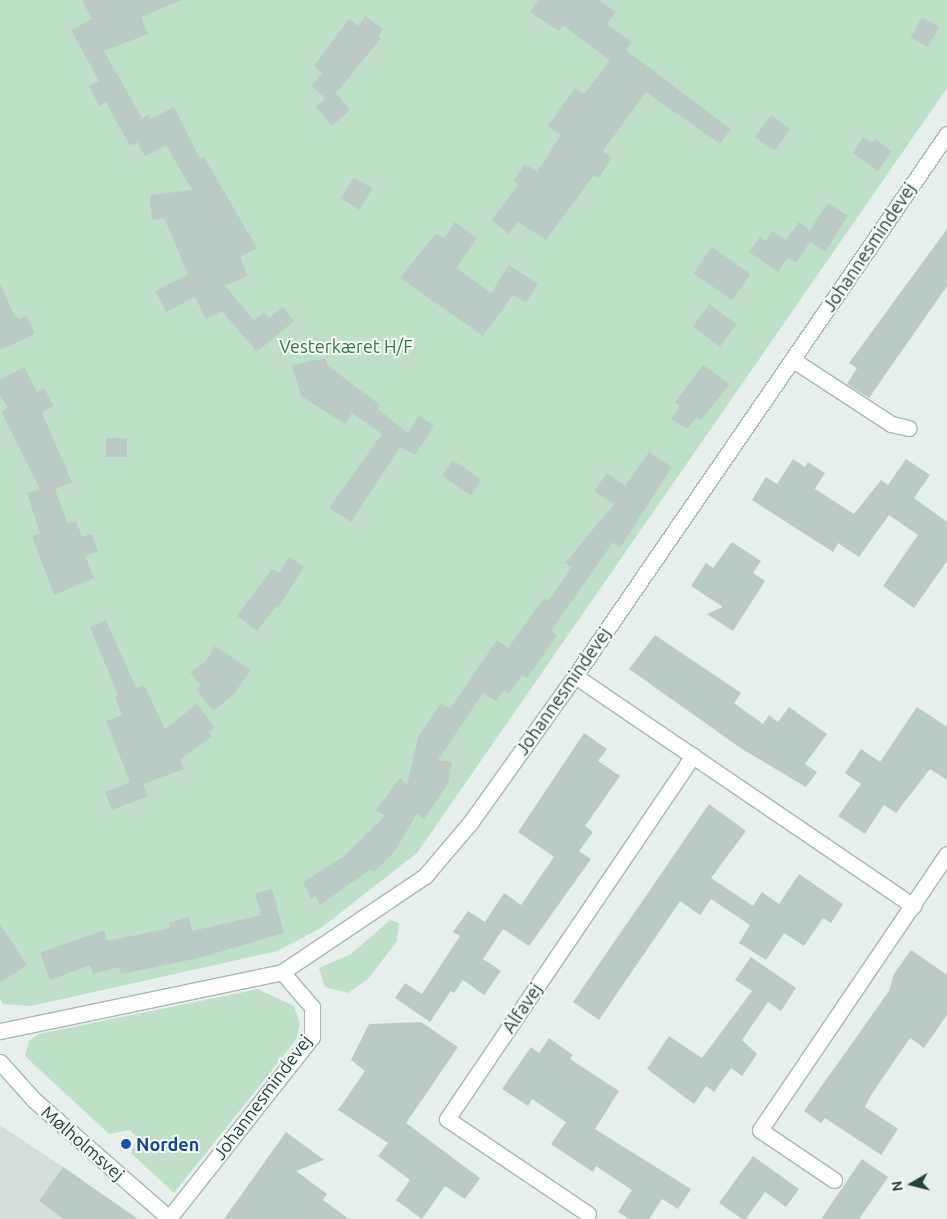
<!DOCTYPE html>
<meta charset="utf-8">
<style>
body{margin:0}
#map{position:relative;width:947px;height:1219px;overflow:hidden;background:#e6efeb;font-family:Ubuntu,sans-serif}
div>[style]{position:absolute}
.built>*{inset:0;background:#d4dfda}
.green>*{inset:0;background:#bfe0c8}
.building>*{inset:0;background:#bbcac4;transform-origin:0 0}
.roads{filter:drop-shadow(1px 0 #a8b8b2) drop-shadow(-1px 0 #a8b8b2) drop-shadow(0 1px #a8b8b2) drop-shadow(0 -1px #a8b8b2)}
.minor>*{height:15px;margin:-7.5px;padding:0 7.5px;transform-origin:7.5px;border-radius:7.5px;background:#fff}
.tertiary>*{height:15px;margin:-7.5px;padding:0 7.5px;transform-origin:7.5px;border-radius:7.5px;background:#fff}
.dots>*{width:14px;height:14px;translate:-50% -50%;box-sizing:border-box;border:2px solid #f7fbf9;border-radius:50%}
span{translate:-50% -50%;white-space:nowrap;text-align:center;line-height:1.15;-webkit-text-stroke:4px #f7fbf9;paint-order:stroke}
.street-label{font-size:18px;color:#24423a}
.park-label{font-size:18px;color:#2d7a4b}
.transit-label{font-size:18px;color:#164399;font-weight:700}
.left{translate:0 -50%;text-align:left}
.north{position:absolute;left:887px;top:1159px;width:50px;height:50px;-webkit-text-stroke:4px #f7fbf9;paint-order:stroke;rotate:262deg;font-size:14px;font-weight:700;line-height:20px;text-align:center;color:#24423a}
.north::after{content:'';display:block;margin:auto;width:18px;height:22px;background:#24423a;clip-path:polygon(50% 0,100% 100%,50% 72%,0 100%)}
</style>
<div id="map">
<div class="built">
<i style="clip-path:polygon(0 1125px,63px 1167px,138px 1219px,0 1219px)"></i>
</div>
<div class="green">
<i style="clip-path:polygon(0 0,947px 0,947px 88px,417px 853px,321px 928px,277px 951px,31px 1006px,3px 1004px,0 999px)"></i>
<i style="clip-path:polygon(390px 920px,399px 923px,397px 941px,368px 979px,348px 993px,325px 987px,319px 968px,351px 954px)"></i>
<i style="clip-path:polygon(258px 989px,294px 1006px,300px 1024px,296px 1040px,174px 1193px,131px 1153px,137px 1138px,130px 1130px,109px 1134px,25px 1056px,29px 1041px,39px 1034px)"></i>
</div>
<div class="building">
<i style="clip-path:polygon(82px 0,182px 0,141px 17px,148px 34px,104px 51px,142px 118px,148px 115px,151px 119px,174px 107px,200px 159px,204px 157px,257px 248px,240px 257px,248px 276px,225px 286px,254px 320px,264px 312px,269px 318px,283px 307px,294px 321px,257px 352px,222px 311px,206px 319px,195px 297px,166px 312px,155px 291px,188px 274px,164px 218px,152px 220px,150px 195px,192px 190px,166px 145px,145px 156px,137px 142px,130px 146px,106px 102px,99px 106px,89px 86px,99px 81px,71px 30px,92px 19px)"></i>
<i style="clip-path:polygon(538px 0,599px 0,616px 12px,607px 24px,632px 42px,626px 50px,731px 129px,720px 144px,646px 92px,603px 151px,612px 157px,599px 178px,594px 175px,546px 240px,518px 222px,508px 234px,492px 220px,518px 185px,513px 181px,525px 164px,537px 172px,561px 135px,548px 126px,575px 88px,584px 94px,610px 61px,563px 25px,559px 31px,530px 12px)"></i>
<i style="clip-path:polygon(365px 16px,383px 29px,378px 36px,381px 38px,336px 93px,350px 110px,332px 126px,316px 107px,325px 98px,311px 86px,322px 73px,314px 66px,349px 19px,358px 26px)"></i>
<i style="left:922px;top:17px;width:20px;height:23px;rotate:30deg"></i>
<i style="left:771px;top:115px;width:24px;height:27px;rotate:36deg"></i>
<i style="clip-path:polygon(863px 137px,872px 143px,875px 139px,892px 151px,878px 171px,853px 153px)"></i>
<i style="left:354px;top:177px;width:22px;height:25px;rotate:32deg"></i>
<i style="clip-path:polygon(828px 203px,848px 216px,825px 252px,810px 242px,796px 263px,788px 258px,778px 272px,749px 252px,760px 237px,766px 241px,772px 231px,786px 240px,799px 222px,810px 230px)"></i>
<i style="clip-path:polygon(455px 222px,477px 238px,456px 268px,491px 293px,509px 265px,538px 284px,526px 303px,513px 295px,483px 336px,400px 278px,436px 233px,444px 238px)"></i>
<i style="clip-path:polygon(947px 229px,947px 286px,869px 398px,847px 384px,857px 368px,849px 363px)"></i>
<i style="left:712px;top:247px;width:47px;height:32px;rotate:35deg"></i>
<i style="clip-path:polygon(0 283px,14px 315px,19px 319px,27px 316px,35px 334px,0 350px)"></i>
<i style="left:709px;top:304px;width:34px;height:28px;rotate:36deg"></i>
<i style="clip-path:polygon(326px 358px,327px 365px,380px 405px,378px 409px,408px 433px,419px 415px,434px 426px,415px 455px,400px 447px,351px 522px,329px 508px,382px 434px,352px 413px,345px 424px,301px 396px,292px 365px)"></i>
<i style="clip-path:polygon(703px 365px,730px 384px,701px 420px,697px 417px,687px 429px,671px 419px,680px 406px,675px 402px)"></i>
<i style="clip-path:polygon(24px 367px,37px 392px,44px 388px,54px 406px,42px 413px,72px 482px,55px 489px,68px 524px,76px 521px,82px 537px,92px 534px,98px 552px,85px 556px,94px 578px,54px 595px,32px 536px,40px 533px,27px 493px,40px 489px,1px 411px,8px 408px,0 395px,0 380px)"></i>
<i style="left:106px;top:438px;width:21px;height:19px"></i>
<i style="clip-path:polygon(649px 452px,672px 467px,620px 548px,613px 542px,551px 631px,557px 635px,527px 678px,522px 675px,509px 694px,504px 690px,496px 701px,483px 693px,438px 760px,452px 762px,448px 784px,424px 819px,417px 814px,394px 852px,374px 872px,371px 869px,320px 905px,316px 896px,311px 899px,303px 882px,344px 856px,385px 816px,376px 810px,400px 778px,407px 785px,418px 737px,441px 703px,450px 709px,497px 640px,508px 648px,544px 598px,548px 601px,572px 567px,565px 563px,614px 504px,594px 491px,607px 473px,625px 486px)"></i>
<i style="clip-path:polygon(793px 459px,805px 467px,808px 462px,825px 473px,815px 489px,854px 514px,881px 480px,888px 485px,906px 459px,930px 475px,914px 498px,947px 522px,947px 561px,914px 608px,883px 586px,918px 535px,889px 515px,859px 557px,838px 543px,833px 552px,752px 500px,766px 477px,777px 484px)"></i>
<i style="left:453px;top:460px;width:35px;height:19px;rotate:35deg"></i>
<i style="clip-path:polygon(732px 542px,761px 561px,753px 573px,765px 581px,733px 631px,707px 614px,723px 607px,691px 586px,706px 563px,713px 568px)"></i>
<i style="clip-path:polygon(289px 557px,304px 567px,278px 608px,276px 606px,257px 631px,237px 616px,272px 569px,279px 573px)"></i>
<i style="clip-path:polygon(106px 620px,136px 688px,144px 685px,165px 729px,197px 704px,215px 728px,208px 732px,212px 737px,180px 759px,184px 769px,143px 784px,148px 796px,112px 810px,105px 792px,130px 782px,106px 721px,122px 716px,115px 696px,118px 695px,90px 627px)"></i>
<i style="clip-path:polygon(655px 635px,741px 693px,734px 703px,763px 724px,769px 715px,778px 722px,789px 707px,827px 734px,805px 764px,817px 772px,806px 787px,742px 749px,629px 669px)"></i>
<i style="clip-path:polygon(215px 646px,251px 670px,233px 695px,213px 711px,196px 689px,201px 686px,190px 672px,206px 661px)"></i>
<i style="clip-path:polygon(917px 707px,947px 727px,947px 780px,930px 769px,896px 813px,884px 805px,865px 834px,838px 816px,861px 784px,845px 773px,861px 749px,880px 762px)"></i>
<i style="clip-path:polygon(584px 733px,607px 749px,598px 761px,620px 776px,585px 826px,593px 832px,579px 851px,591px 859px,529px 946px,503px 929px,483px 959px,501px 971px,484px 995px,463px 980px,454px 993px,451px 991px,430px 1022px,395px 998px,405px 983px,422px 994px,460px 936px,453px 932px,468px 911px,485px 922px,504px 893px,521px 905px,554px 857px,518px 832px)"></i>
<i style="clip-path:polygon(709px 804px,746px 831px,711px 878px,753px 906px,762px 892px,779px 904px,799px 874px,843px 904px,831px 923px,823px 918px,804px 946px,784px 933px,766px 960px,739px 943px,750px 925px,711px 899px,700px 915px,680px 901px,599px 1020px,573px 1002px)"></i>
<i style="clip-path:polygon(272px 889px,284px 933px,199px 958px,121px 974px,119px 967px,93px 974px,90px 965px,50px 980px,40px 953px,104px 930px,107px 941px,170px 928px,169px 923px,189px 917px,192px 931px,261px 915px,255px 893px)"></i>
<i style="clip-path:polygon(0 924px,27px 965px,0 983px)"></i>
<i style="clip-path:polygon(911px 950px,947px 975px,947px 1015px,924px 1048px,910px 1038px,871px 1095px,865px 1107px,898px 1129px,881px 1155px,825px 1118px,821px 1123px,804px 1111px,889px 991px,894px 974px)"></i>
<i style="clip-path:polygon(751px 957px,796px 988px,781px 1011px,768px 1002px,742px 1040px,757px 1054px,742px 1076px,731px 1068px,714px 1092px,706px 1086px,694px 1104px,647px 1069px,669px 1036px,702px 1058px,752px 991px,735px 980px)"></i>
<i style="clip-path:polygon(421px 1022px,458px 1047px,406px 1123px,480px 1178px,465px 1199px,445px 1186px,422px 1219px,396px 1200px,410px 1180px,378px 1156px,388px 1143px,338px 1110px,365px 1071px,351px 1060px,369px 1024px)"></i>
<i style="clip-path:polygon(549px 1038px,573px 1055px,570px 1059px,619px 1091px,595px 1129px,691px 1189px,678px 1209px,662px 1199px,649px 1219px,629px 1219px,618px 1212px,632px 1190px,596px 1166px,593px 1172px,551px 1144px,566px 1122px,532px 1099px,528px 1106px,502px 1089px,531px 1047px,539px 1053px)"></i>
<i style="clip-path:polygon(286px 1132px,324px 1160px,296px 1171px,327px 1194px,323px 1200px,349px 1219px,224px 1219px)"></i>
<i style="clip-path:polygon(753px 1156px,799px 1189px,786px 1207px,765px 1192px,746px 1219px,742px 1219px,719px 1203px)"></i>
<i style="clip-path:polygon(862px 1159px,888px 1177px,859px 1219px,821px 1219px)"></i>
<i style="clip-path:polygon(63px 1167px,138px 1219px,64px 1219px,39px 1201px)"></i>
</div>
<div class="roads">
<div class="minor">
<i style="left:793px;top:360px;width:117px;rotate:33.1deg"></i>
<i style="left:891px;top:424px;width:18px;rotate:13deg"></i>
<i style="left:575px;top:676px;width:409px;rotate:34.2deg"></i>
<i style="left:0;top:1031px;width:288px;rotate:-11.8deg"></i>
<i style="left:282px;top:972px;width:172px;rotate:-33.9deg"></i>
<i style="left:425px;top:876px;width:70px;rotate:-49.7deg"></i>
<i style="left:470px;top:823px;width:181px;rotate:-54.5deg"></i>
<i style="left:575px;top:676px;width:657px;rotate:-55.54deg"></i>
<i style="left:834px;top:1180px;width:89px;rotate:-146deg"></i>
<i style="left:760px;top:1130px;width:333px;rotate:-55.9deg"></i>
<i style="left:588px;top:1214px;width:170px;rotate:-146deg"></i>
<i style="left:447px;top:1119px;width:439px;rotate:-55.9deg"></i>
<i style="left:169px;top:1218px;width:231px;rotate:-51.7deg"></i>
<i style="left:312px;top:1037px;width:30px;rotate:-90deg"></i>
<i style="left:312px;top:1007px;width:46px;rotate:-130.6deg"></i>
</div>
<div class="tertiary">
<i style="left:0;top:1062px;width:51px;rotate:48.2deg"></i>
<i style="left:34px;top:1100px;width:181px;rotate:41.2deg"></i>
</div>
</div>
<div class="dots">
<i style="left:126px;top:1144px;background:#1a4fb4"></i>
</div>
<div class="street-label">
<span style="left:869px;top:247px;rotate:-56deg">Johannesmindevej</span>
<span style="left:563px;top:691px;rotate:-55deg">Johannesmindevej</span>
<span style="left:522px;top:1008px;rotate:-56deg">Alfavej</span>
<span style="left:262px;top:1097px;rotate:-53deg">Johannesmindevej</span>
<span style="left:83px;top:1143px;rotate:41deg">Mølholmsvej</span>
</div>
<div class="park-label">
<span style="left:346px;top:346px">Vesterkæret H/F</span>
</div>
<div class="transit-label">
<span class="left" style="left:136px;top:1144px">Norden</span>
</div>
<div class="north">N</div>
</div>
